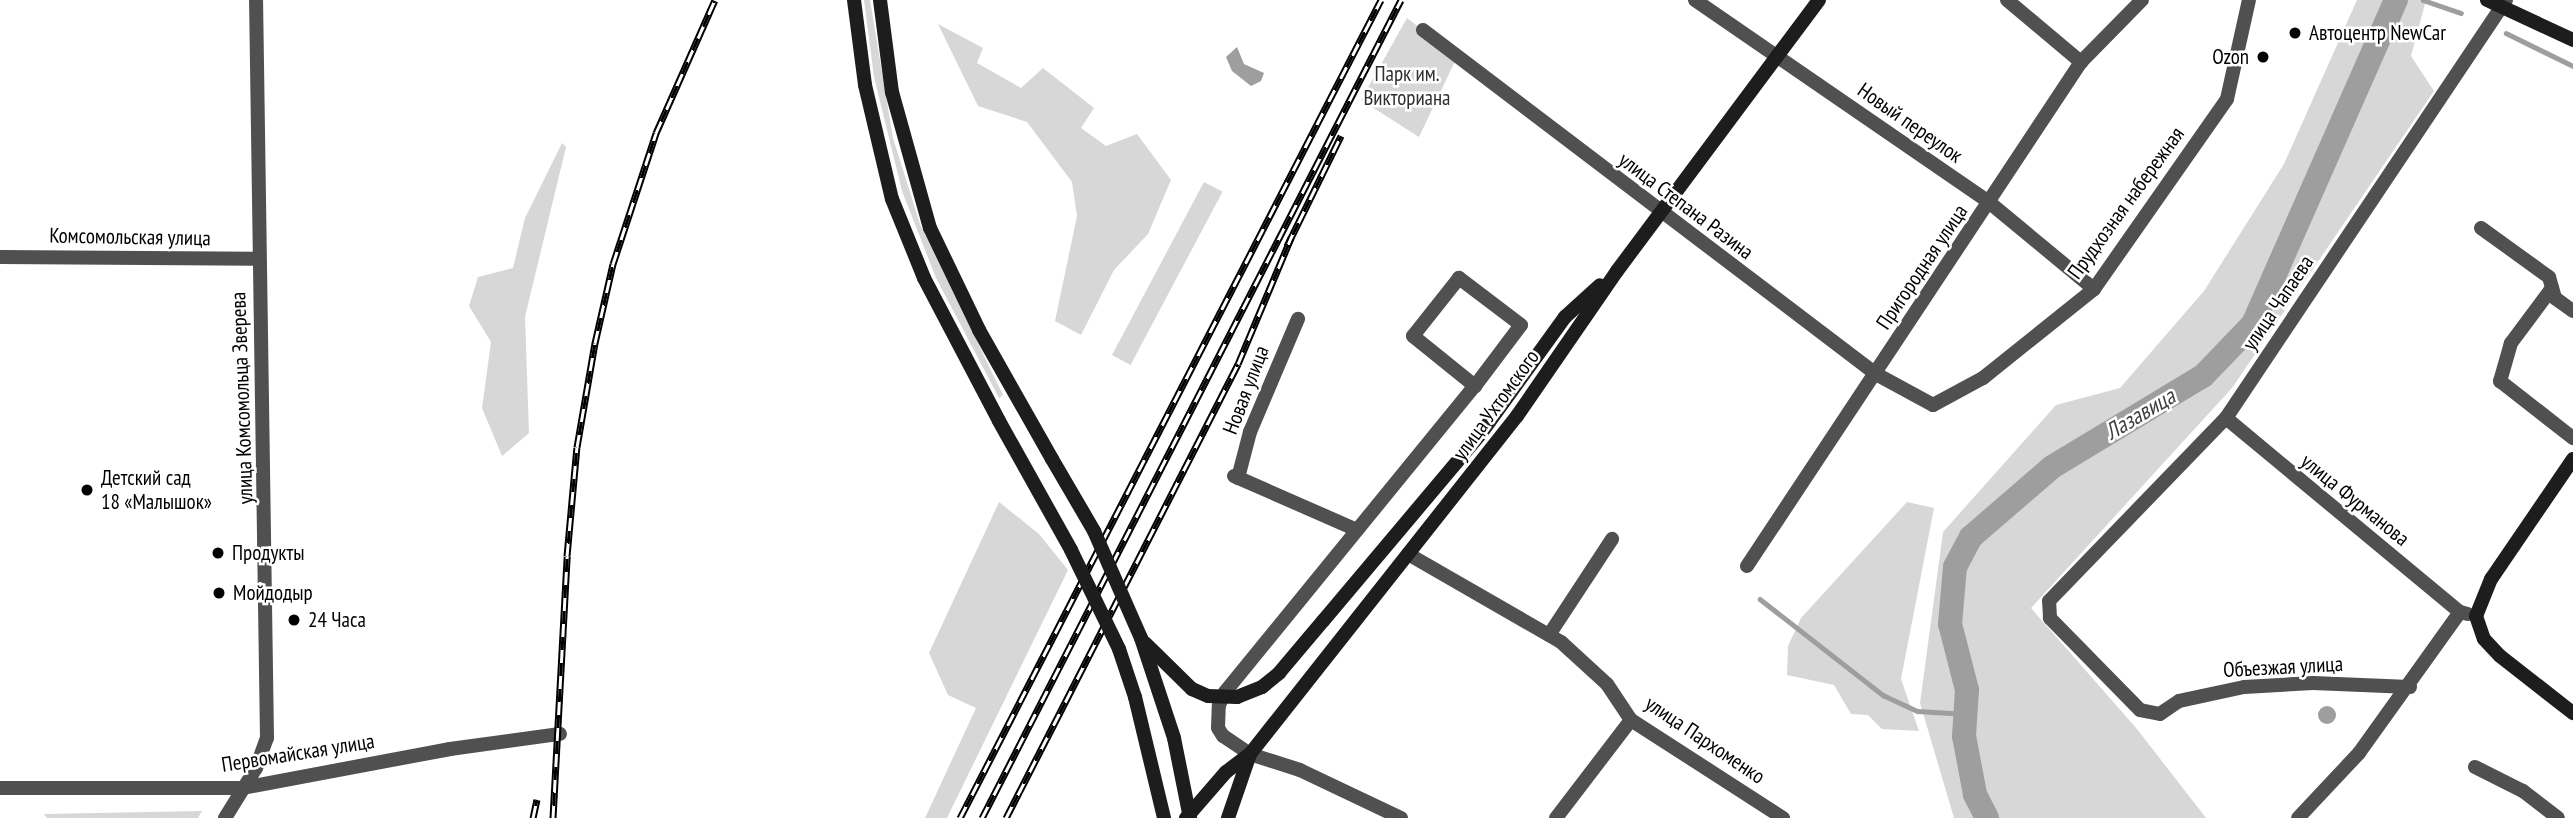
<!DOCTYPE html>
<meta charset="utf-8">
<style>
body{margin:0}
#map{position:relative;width:2573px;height:818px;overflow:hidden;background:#fff;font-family:"PT Sans Narrow",sans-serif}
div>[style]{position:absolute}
.green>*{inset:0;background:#d7d7d7;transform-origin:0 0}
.water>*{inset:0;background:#9e9e9e}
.round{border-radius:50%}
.stream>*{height:4.5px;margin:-2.25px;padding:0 2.25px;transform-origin:2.25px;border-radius:2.25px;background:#9e9e9e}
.river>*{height:24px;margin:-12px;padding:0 12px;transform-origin:12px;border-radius:12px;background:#9e9e9e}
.minor>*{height:14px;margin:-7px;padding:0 7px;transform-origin:7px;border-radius:7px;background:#505050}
.secondary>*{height:14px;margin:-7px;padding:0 7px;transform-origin:7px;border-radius:7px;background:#1d1d1d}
.rail>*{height:7px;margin-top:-3.5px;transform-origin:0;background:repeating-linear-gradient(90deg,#fff 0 13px,#000 0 26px);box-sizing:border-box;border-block:2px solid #000}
.secondary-bridge>*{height:14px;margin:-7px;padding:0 7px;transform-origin:7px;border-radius:7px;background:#1d1d1d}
.dots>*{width:19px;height:19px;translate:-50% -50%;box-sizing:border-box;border:4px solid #fff;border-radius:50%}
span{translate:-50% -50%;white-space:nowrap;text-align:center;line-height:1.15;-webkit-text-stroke:5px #fff;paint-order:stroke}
.poi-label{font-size:21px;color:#000}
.left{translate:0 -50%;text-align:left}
.right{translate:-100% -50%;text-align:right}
.park-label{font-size:21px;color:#2e2e2e}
.street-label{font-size:21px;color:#000}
.water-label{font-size:23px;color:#3f3f3f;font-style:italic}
</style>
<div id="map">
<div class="green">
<i style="clip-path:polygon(864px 0,870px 0,893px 138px,920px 224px,1003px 395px,999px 398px,936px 278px,902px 191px,874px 77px)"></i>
<i style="clip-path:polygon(2357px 0,2426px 0,2411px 56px,2434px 91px,2232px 388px,2031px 608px,2137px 729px,2206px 818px,1954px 818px,1920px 703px,1943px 532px,2056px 405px,2120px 388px,2204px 291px,2284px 164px)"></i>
<i style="clip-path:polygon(1407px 18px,1457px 57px,1419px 137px,1361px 100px)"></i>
<i style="clip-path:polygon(938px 24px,983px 48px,977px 63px,1021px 88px,1043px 68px,1094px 108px,1081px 128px,1106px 146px,1137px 134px,1171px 180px,1148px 234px,1114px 270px,1081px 335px,1055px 321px,1077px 216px,1072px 182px,1027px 122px,978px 106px)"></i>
<i style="clip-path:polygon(562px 143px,566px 147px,525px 317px,529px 433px,502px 456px,482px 408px,491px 342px,469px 306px,478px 277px,513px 268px,525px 218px)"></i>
<i style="left:1204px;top:182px;width:21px;height:196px;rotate:28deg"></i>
<i style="clip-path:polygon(999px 502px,1039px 534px,1068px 570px,947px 818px,925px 818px,976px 708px,948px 695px,929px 653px)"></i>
<i style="clip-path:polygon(1907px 502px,1934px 508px,1901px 679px,1919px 731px,1882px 729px,1868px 715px,1851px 714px,1834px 685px,1787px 675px,1788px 646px,1801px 618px)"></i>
<i style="clip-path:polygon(202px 811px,198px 818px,47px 818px,44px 814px)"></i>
</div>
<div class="water">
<i style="clip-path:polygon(1237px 47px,1244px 64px,1264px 73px,1261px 81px,1251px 86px,1232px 71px,1226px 57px)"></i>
<i class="round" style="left:2318px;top:706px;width:18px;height:18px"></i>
</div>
<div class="stream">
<i style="left:2423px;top:0;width:40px;rotate:18.9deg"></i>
<i style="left:2506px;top:33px;width:75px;rotate:26.2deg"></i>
<i style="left:1760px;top:599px;width:156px;rotate:38deg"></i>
<i style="left:1883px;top:695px;width:38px;rotate:25deg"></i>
<i style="left:1918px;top:711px;width:48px;rotate:3.6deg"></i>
</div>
<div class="river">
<i style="left:1987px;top:818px;width:27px;rotate:-117deg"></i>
<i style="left:1975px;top:794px;width:59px;rotate:-100.7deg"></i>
<i style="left:1964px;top:736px;width:46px;rotate:-86.3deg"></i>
<i style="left:1967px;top:690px;width:68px;rotate:-104.4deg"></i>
<i style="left:1950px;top:624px;width:57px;rotate:-85deg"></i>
<i style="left:1955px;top:567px;width:34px;rotate:-62deg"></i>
<i style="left:1971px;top:537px;width:107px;rotate:-40.8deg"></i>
<i style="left:2052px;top:467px;width:176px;rotate:-31.1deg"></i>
<i style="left:2203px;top:376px;width:72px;rotate:-46.1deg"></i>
<i style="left:2253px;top:324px;width:354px;rotate:-66.2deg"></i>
</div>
<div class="minor">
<i style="left:1695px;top:0;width:358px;rotate:34.5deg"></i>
<i style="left:1990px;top:203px;width:135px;rotate:39.6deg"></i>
<i style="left:2007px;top:0;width:97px;rotate:40deg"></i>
<i style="left:1423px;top:30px;width:569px;rotate:37.21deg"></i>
<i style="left:1876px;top:374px;width:65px;rotate:28.5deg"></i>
<i style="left:1933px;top:405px;width:57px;rotate:-28.4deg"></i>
<i style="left:1983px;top:378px;width:142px;rotate:-38.7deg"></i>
<i style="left:2094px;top:289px;width:232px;rotate:-55deg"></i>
<i style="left:2227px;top:99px;width:101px;rotate:-77.5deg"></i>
<i style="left:2481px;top:228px;width:84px;rotate:35.8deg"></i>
<i style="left:2549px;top:277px;width:22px;rotate:74deg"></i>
<i style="left:2555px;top:298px;width:22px;rotate:36deg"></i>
<i style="left:0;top:257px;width:259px;rotate:0.4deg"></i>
<i style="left:2552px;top:288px;width:69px;rotate:126.7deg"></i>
<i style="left:2511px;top:343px;width:40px;rotate:106deg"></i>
<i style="left:2500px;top:381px;width:93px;rotate:38deg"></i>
<i style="left:2226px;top:418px;width:304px;rotate:39.7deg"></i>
<i style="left:1234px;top:476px;width:134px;rotate:23.7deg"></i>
<i style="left:1238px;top:478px;width:48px;rotate:-75.4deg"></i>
<i style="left:1250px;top:432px;width:123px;rotate:-67deg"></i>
<i style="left:1408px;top:554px;width:177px;rotate:29.9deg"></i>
<i style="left:1561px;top:642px;width:62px;rotate:42.4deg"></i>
<i style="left:1607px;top:684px;width:43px;rotate:56.3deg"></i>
<i style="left:1631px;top:720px;width:181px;rotate:32.8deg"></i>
<i style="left:1747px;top:566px;width:605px;rotate:-56.47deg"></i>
<i style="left:2081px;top:62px;width:87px;rotate:-45.5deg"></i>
<i style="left:1549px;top:635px;width:115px;rotate:-56.7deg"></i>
<i style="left:2410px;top:687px;width:97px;rotate:-177.6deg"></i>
<i style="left:2313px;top:683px;width:69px;rotate:176.7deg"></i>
<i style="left:2244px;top:687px;width:66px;rotate:167.8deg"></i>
<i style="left:2179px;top:701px;width:23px;rotate:146deg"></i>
<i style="left:2160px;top:714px;width:20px;rotate:-169deg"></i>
<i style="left:2140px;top:710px;width:129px;rotate:-134.4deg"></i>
<i style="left:2050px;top:618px;width:17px;rotate:-93deg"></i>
<i style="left:2049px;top:601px;width:255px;rotate:-46deg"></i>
<i style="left:2226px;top:418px;width:503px;rotate:-56.18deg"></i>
<i style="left:2475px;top:767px;width:54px;rotate:26.6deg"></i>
<i style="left:2523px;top:791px;width:44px;rotate:37.6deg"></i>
<i style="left:0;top:788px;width:242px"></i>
<i style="left:242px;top:788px;width:212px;rotate:-10.6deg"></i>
<i style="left:450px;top:749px;width:111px;rotate:-7.8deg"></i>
<i style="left:225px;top:818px;width:59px;rotate:-58.2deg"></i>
<i style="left:256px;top:768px;width:32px;rotate:-70deg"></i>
<i style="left:267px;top:738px;width:738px;rotate:-90.85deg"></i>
<i style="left:1401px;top:818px;width:112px;rotate:-154.6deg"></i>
<i style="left:1300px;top:770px;width:52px;rotate:-162.3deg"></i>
<i style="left:1250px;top:754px;width:32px;rotate:-146deg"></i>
<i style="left:1223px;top:736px;width:9px;rotate:-122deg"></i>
<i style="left:1218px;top:728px;width:23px;rotate:-88deg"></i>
<i style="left:1219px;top:705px;width:14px;rotate:-65deg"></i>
<i style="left:1225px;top:692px;width:395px;rotate:-50.8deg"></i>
<i style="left:1475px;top:386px;width:76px;rotate:-53deg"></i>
<i style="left:1521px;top:325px;width:78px;rotate:-142.8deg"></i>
<i style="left:1459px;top:278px;width:74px;rotate:128.4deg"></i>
<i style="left:1413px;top:336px;width:80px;rotate:38.9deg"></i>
<i style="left:1556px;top:818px;width:123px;rotate:-52.6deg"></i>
<i style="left:2298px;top:818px;width:89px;rotate:-46.8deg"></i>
<i style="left:2359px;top:753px;width:173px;rotate:-54.4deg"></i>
<i style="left:2460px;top:612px;width:8px;rotate:14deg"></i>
</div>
<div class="secondary">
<i style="left:854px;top:0;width:86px;rotate:82.6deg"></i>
<i style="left:865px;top:85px;width:117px;rotate:76.7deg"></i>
<i style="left:892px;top:199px;width:85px;rotate:67.9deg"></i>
<i style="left:924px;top:278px;width:161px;rotate:62.3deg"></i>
<i style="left:880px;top:0;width:93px;rotate:82.6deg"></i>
<i style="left:892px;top:92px;width:141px;rotate:74.4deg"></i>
<i style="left:930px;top:228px;width:113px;rotate:64.3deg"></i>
<i style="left:979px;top:330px;width:148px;rotate:60.5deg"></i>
<i style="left:2487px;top:0;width:95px;rotate:24.9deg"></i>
<i style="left:2573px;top:459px;width:145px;rotate:124.3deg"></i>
<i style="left:2491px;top:579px;width:40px;rotate:112deg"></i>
<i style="left:2476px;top:616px;width:24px;rotate:71deg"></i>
<i style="left:2484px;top:639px;width:23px;rotate:47deg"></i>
<i style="left:2500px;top:656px;width:93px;rotate:38deg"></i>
<i style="left:1323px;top:621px;width:247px;rotate:-49.9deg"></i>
<i style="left:1482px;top:432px;width:142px;rotate:-54.2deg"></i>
<i style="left:1565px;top:317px;width:47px;rotate:-42.4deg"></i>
<i style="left:1186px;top:818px;width:61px;rotate:-49deg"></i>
<i style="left:1226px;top:772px;width:30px;rotate:-37deg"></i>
<i style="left:1250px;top:754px;width:431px;rotate:-51.7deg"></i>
<i style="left:1517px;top:416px;width:176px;rotate:-55.4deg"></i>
<i style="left:1617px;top:271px;width:338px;rotate:-53.3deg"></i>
<i style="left:1228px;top:818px;width:68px;rotate:-71deg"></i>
</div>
<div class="rail">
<i style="left:1287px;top:246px;width:123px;rotate:-63.9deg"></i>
<i style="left:533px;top:818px;width:19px;rotate:-78deg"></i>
<i style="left:553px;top:818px;width:262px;rotate:-86.9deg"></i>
<i style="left:567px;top:556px;width:109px;rotate:-84.8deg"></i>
<i style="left:577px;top:447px;width:106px;rotate:-80.2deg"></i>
<i style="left:595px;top:343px;width:81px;rotate:-77.2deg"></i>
<i style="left:613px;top:264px;width:138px;rotate:-71.8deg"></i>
<i style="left:656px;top:133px;width:145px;rotate:-66.1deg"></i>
<i style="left:960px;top:818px;width:920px;rotate:-62.77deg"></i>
<i style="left:982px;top:818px;width:919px;rotate:-62.88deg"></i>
<i style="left:1006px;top:818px;width:510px;rotate:-62.93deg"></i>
<i style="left:1238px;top:364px;width:137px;rotate:-67.2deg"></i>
</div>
<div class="secondary-bridge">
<i style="left:999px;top:421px;width:148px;rotate:60.8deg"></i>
<i style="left:1071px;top:550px;width:110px;rotate:64.1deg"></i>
<i style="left:1119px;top:649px;width:51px;rotate:71.6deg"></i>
<i style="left:1135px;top:697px;width:124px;rotate:76.5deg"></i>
<i style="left:1052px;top:459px;width:83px;rotate:59.7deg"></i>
<i style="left:1094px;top:531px;width:117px;rotate:66.3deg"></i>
<i style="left:1141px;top:638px;width:105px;rotate:71.7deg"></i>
<i style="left:1174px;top:738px;width:82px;rotate:78.7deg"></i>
<i style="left:1145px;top:643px;width:66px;rotate:44.4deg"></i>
<i style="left:1192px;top:689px;width:17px;rotate:24deg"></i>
<i style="left:1208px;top:696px;width:29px;rotate:2deg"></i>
<i style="left:1237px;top:697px;width:27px;rotate:-22deg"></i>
<i style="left:1262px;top:687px;width:22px;rotate:-39deg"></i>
<i style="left:1279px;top:673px;width:68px;rotate:-49.8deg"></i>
</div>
<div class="dots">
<i style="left:2295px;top:33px;background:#000"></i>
<i style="left:2263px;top:57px;background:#000"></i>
<i style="left:87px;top:490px;background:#000"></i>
<i style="left:218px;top:553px;background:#000"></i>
<i style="left:219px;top:593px;background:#000"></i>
<i style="left:294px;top:620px;background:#000"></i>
</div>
<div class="poi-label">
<span class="left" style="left:2309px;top:33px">Автоцентр NewCar</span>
<span class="right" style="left:2249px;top:57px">Ozon</span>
<span class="left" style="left:101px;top:490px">Детский сад<br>18 «Малышок»</span>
<span class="left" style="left:232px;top:553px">Продукты</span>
<span class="left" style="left:233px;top:593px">Мойдодыр</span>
<span class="left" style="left:308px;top:620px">24 Часа</span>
</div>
<div class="park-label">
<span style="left:1407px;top:86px">Парк им.<br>Викториана</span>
</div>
<div class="street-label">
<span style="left:1910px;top:123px;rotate:35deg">Новый переулок</span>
<span style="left:2126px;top:203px;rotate:-54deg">Прудхозная набережная</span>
<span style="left:1686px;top:206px;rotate:37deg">улица Степана Разина</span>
<span style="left:130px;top:237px;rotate:1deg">Комсомольская улица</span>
<span style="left:1922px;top:267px;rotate:-56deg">Пригородная улица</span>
<span style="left:2278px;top:303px;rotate:-56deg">улица Чапаева</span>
<span style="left:1246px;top:390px;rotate:-69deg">Новая улица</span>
<span style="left:242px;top:398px;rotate:-92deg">улица Комсомольца Зверева</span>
<span style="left:1496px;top:405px;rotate:-54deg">улица Ухтомского</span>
<span style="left:2355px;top:500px;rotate:39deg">улица Фурманова</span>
<span style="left:2283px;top:667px;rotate:-3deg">Объезжая улица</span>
<span style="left:1705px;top:740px;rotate:34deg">улица Пархоменко</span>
<span style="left:298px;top:753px;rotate:-9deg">Первомайская улица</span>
</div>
<div class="water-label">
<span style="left:2140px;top:414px;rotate:-31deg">Лазавица</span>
</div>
</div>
